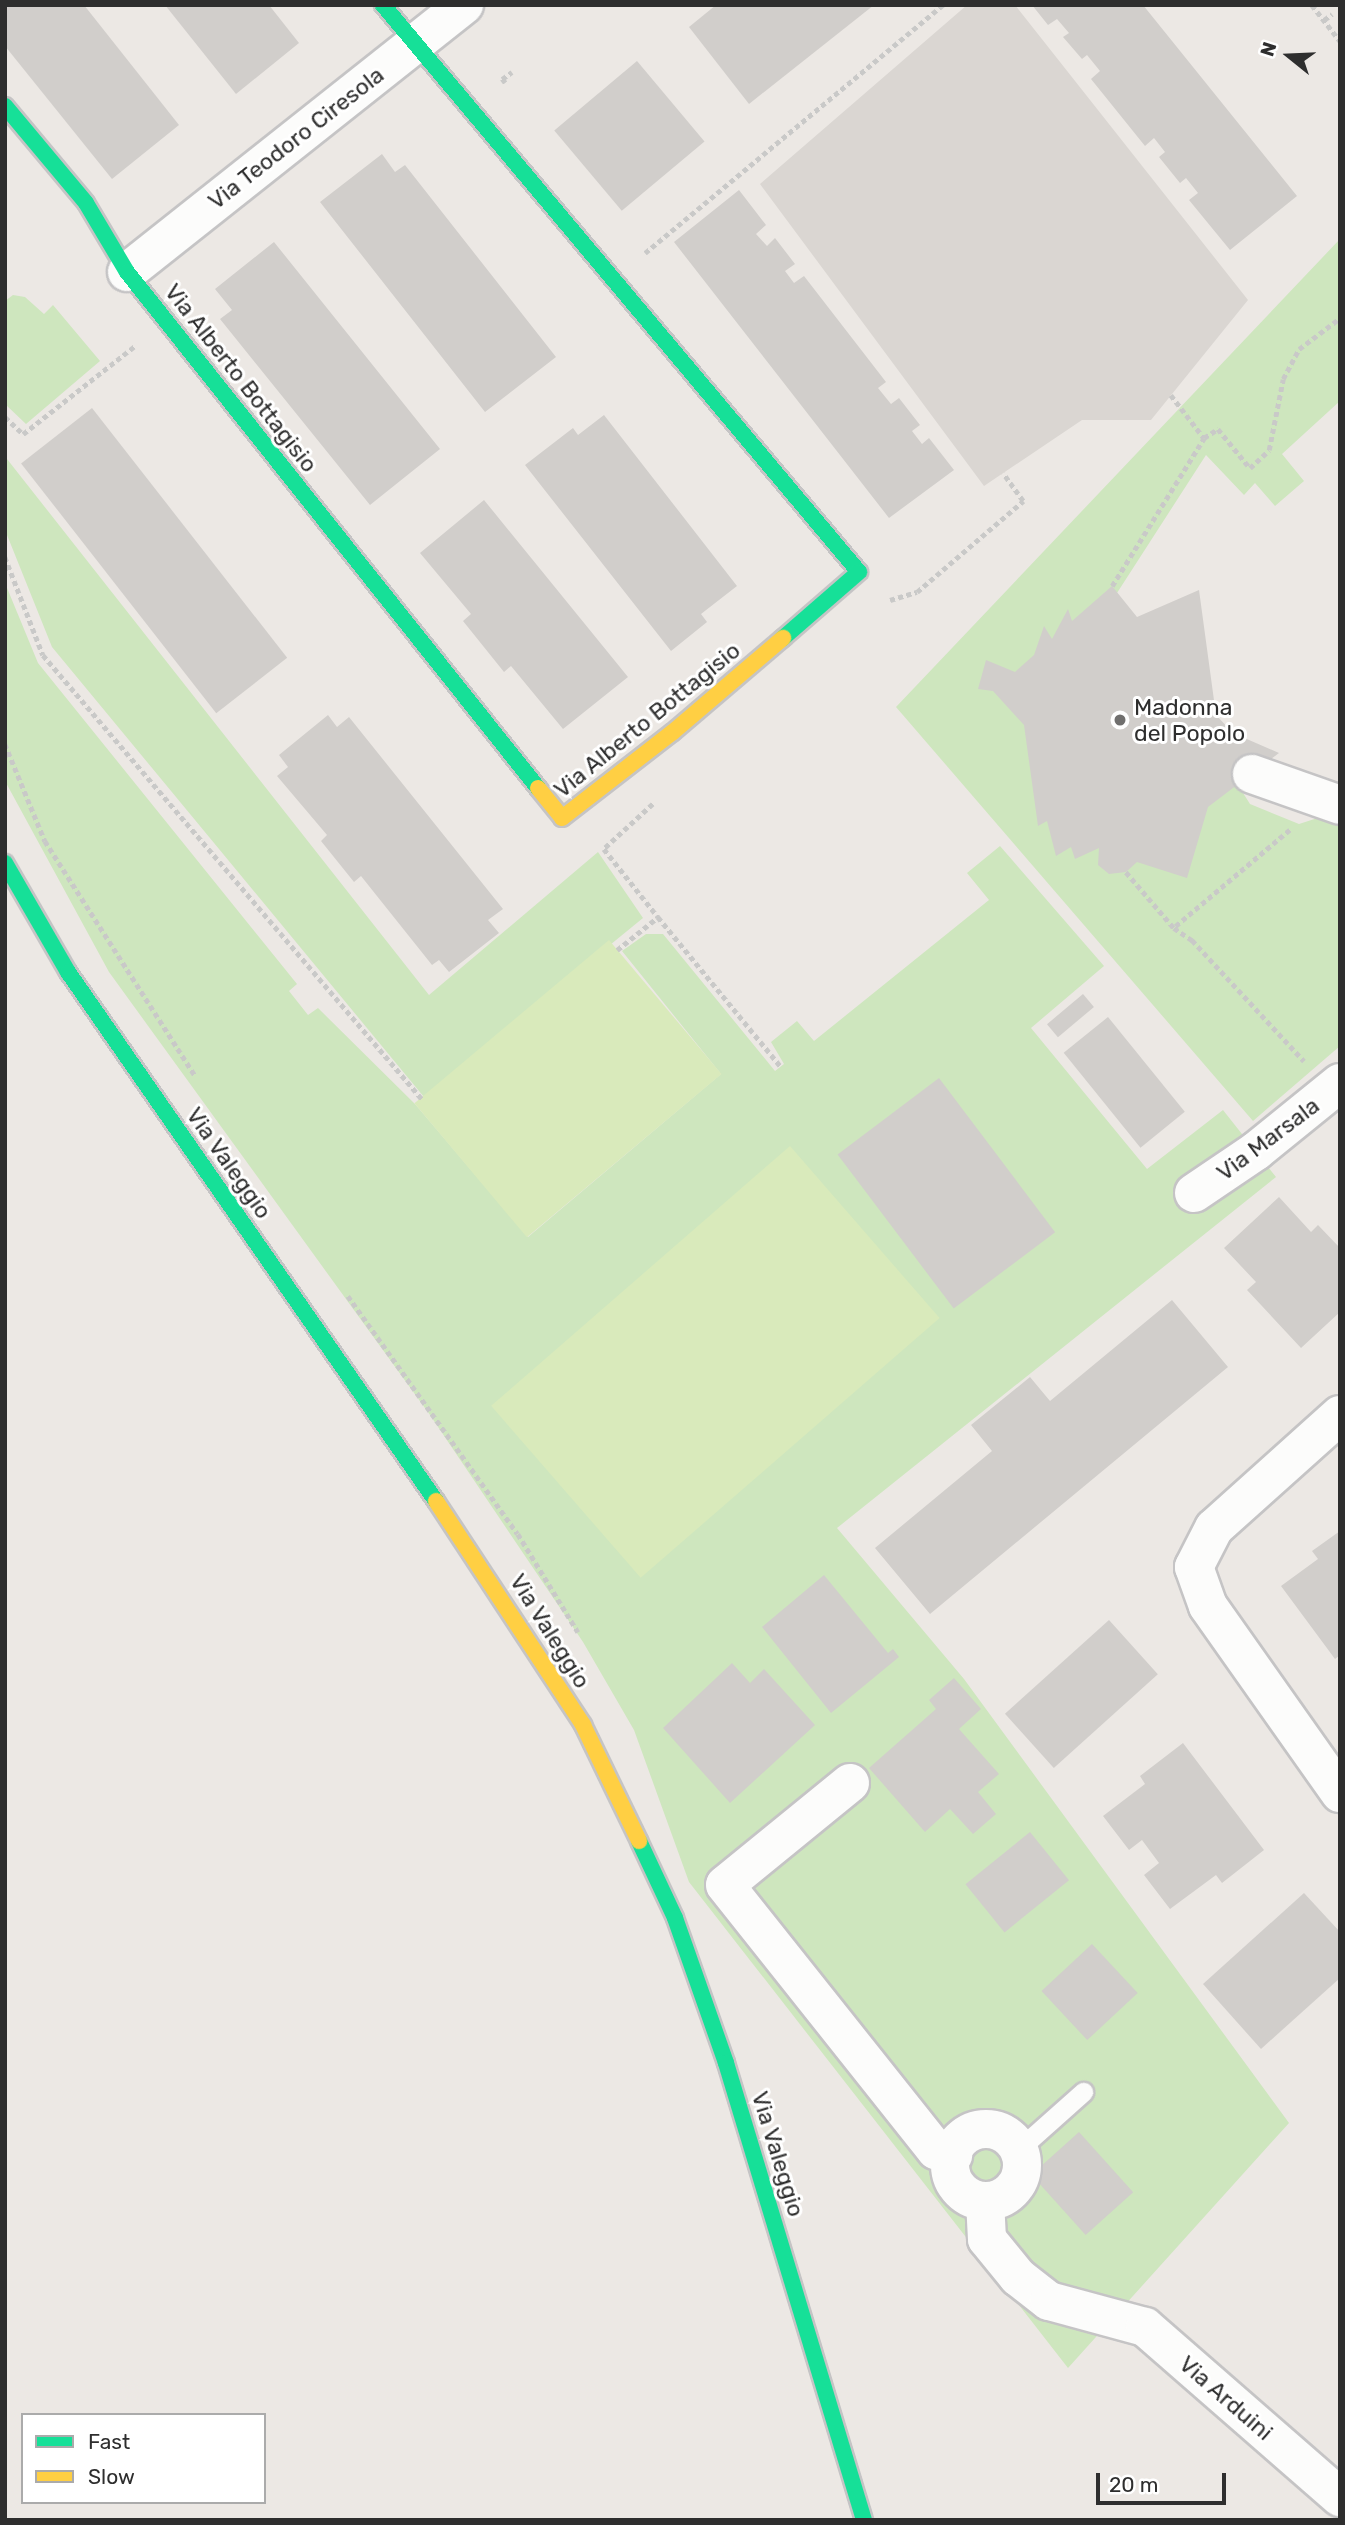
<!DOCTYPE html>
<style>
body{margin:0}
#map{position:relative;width:1345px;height:2525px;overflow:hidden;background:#ece8e4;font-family:Rubik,sans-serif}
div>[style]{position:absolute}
.green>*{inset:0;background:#cee6be}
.pitch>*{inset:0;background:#d9eabb;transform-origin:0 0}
.plaza>*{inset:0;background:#dad6d2}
.building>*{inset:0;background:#d1cecb;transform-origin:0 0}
.path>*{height:4.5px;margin-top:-2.25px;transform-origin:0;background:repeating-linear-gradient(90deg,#c9c9c8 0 5px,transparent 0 8.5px)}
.roads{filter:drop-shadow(2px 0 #c5c4c5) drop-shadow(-2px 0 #c5c4c5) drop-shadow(0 2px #c5c4c5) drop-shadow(0 -2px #c5c4c5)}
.lane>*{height:19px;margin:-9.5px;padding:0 9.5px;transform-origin:9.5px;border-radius:9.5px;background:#fcfcfb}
.street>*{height:38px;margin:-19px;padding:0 19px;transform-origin:19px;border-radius:19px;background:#fcfcfb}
.street>.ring{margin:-19px;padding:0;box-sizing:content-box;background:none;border:38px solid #fcfcfb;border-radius:50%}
.fast>*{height:16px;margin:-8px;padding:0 8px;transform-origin:8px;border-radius:8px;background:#16e098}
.slow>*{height:16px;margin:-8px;padding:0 8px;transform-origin:8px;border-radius:8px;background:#ffcf43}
.dots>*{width:19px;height:19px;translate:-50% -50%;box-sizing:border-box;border:4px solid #fff;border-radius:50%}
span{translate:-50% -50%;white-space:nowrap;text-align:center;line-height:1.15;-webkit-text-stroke:6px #fff;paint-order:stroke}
.street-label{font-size:23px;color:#2e2e2e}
.poi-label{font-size:23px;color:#2e2e2e}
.left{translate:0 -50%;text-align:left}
.frame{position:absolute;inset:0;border:7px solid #2e2e2e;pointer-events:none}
.legend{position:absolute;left:21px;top:2413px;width:245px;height:91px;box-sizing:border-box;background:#fff;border:2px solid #ababab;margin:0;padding:9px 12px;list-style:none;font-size:21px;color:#2e2e2e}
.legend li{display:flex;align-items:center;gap:14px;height:35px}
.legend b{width:35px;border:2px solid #ababab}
.north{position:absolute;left:1254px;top:21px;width:70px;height:70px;-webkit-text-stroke:5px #fff;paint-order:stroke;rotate:288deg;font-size:19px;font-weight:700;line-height:28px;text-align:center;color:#2e2e2e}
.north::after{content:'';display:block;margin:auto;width:24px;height:32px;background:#2e2e2e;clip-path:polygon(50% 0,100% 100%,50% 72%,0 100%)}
.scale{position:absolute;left:1096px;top:2473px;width:130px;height:32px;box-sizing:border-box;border:4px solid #2e2e2e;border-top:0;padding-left:9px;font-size:21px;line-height:24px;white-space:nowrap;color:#2e2e2e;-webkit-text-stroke:5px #fff;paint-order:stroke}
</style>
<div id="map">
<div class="green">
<i style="clip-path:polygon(1340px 239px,1340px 401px,1282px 454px,1304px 481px,1275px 506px,1255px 483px,1244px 495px,1206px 455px,1117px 593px,1250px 804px,1299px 824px,1330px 814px,1340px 818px,1340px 1046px,1253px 1121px,896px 707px)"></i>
<i style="clip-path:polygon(13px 295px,25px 297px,44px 314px,53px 305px,100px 361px,26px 424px,5px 404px,5px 301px)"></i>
<i style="clip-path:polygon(7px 459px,429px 995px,598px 852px,643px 918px,424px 1097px,52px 647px,5px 530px)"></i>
<i style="clip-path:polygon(5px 583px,38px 663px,297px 984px,289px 991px,308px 1015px,318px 1008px,415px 1104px,528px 1237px,721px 1074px,622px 951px,646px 934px,663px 934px,775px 1071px,784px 1064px,771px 1042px,797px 1021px,814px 1041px,989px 900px,967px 873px,1000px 846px,1104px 966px,1031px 1028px,1147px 1169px,1223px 1110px,1276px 1177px,837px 1528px,964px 1679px,1289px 2123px,1068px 2368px,689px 1882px,634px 1730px,583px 1642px,430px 1415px,109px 972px,5px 781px)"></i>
</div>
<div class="pitch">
<i style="left:609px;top:940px;width:175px;height:254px;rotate:50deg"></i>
<i style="left:790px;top:1146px;width:228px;height:396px;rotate:49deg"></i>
</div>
<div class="plaza">
<i style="clip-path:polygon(967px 5px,1015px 5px,1248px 300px,1151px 420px,1082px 420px,984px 486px,760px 184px)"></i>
</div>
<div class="building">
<i style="clip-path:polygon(5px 5px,84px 5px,179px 125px,112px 179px,5px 46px)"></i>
<i style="clip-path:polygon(165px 5px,269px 5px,299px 43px,236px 94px)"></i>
<i style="clip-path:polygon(716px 5px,874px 5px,749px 104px,689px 27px)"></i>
<i style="clip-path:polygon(1032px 5px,1143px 5px,1297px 196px,1230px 250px,1189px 200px,1198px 193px,1186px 178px,1180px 183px,1159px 157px,1165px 152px,1154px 138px,1145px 146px,1091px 79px,1100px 71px,1087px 55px,1082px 59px,1063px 37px,1069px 33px,1057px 19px,1048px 25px)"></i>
<i style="left:637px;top:61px;width:105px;height:108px;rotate:50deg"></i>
<i style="clip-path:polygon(382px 154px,395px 172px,405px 165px,556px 357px,485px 412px,320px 202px)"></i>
<i style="clip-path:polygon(739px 190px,766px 225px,756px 234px,767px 246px,775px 238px,795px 264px,785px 271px,794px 283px,804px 276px,886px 382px,878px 388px,891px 404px,899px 398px,920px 425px,912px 431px,922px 444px,929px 438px,954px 470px,889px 518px,674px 242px)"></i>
<i style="clip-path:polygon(274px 242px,440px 449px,370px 505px,220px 319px,232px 310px,215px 289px)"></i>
<i style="left:92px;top:408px;width:317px;height:90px;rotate:52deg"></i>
<i style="clip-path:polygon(604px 415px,737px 586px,701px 614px,707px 622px,671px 651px,525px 465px,573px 428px,578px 435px)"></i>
<i style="clip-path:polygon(484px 500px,628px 677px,563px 729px,511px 666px,504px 672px,463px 621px,471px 614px,420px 553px)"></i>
<i style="clip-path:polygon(1112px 586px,1137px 617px,1199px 590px,1216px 715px,1233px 733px,1279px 753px,1208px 807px,1187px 878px,1137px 862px,1126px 872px,1109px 874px,1098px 865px,1099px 848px,1075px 859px,1071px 847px,1056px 856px,1047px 821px,1038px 826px,1024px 725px,993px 691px,978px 689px,986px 660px,1015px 672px,1034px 655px,1044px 626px,1052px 639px,1068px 609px,1072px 621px)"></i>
<i style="clip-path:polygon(328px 715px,337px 727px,349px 717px,503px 909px,488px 920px,499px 933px,449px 972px,439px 960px,432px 965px,361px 876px,354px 882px,321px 841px,327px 835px,277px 776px,288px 767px,279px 755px)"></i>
<i style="left:1083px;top:994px;width:17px;height:47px;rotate:50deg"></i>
<i style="left:1108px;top:1017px;width:122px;height:57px;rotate:51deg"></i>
<i style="left:939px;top:1078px;width:193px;height:127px;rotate:53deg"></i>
<i style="clip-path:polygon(1279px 1197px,1311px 1232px,1318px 1225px,1340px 1248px,1340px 1312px,1301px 1348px,1247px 1290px,1256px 1282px,1224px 1248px)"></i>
<i style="clip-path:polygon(1172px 1300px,1228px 1367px,930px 1614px,875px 1548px,992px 1451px,971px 1425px,1030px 1377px,1050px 1401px)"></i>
<i style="clip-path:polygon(1340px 1531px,1340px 1655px,1335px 1659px,1281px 1586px,1318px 1559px,1312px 1551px)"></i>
<i style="clip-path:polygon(824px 1575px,888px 1653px,893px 1649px,899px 1657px,831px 1713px,762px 1627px)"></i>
<i style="left:1109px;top:1620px;width:73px;height:140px;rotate:48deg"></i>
<i style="clip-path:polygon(732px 1663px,750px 1683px,764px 1669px,815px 1725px,730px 1803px,663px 1728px)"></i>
<i style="clip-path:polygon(954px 1678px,981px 1709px,959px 1729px,999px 1774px,978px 1792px,996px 1814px,973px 1834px,950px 1809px,925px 1832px,869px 1768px,936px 1709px,929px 1700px)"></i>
<i style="clip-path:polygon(1183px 1743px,1264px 1850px,1222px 1883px,1216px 1875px,1170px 1909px,1144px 1875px,1159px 1863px,1142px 1840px,1129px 1850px,1103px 1816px,1145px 1784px,1140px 1776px)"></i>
<i style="left:1030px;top:1832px;width:62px;height:83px;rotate:51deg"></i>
<i style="clip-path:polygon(1304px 1893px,1340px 1932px,1340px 1978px,1261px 2049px,1203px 1984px)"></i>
<i style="left:1092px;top:1944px;width:67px;height:69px;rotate:47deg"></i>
<i style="left:1079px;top:2132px;width:81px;height:64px;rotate:48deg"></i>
</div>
<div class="path">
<i style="left:1312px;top:5px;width:46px;rotate:52.1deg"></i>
<i style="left:1324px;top:20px;width:10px;rotate:-37deg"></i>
<i style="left:505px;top:83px;width:5px;rotate:-127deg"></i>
<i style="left:502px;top:79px;width:12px;rotate:-35deg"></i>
<i style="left:645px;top:253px;width:388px;rotate:-39.8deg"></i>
<i style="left:1171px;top:395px;width:54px;rotate:52.5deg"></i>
<i style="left:5px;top:417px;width:25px;rotate:43deg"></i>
<i style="left:23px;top:434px;width:142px;rotate:-38.2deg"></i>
<i style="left:5px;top:557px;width:105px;rotate:68.8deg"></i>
<i style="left:43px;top:655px;width:584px;rotate:49.52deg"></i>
<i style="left:1112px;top:586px;width:174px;rotate:-58.1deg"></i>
<i style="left:1204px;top:438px;width:17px;rotate:-33deg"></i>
<i style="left:1218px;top:429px;width:50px;rotate:50.6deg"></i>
<i style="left:1250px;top:468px;width:26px;rotate:-43deg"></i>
<i style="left:1269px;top:450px;width:72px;rotate:-78.8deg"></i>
<i style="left:1283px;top:379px;width:34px;rotate:-62deg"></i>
<i style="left:1299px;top:349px;width:51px;rotate:-37.1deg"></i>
<i style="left:890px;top:600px;width:28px;rotate:-17deg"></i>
<i style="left:917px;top:592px;width:140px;rotate:-40.6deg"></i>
<i style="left:1023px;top:501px;width:34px;rotate:-126deg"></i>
<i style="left:5px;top:744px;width:105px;rotate:67.6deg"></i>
<i style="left:45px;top:841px;width:279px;rotate:57.4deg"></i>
<i style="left:653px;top:804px;width:67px;rotate:137.4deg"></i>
<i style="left:604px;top:849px;width:87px;rotate:51.5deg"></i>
<i style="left:1290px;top:830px;width:152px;rotate:139.8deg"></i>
<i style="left:1174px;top:928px;width:22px;rotate:34deg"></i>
<i style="left:1192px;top:940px;width:165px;rotate:47.2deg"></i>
<i style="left:1126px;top:872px;width:74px;rotate:49.4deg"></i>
<i style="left:617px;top:950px;width:53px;rotate:-38.8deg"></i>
<i style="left:658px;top:917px;width:194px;rotate:50.6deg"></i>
<i style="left:348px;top:1296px;width:292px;rotate:54.5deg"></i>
<i style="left:518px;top:1534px;width:115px;rotate:58.5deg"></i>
</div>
<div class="roads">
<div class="lane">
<i style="left:1019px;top:2149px;width:86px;rotate:-41.7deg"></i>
</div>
<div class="street">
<i style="left:127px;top:272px;width:430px;rotate:-38.4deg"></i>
<i style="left:1252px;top:774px;width:93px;rotate:19.4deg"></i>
<i style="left:1194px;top:1193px;width:75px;rotate:-34.1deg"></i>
<i style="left:1256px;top:1151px;width:108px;rotate:-39deg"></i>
<i style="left:1340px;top:1415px;width:169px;rotate:138.1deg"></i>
<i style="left:1214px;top:1528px;width:44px;rotate:117.1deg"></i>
<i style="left:1194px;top:1567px;width:41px;rotate:70.3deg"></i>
<i style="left:1208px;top:1606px;width:229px;rotate:54.8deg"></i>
<i style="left:850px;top:1783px;width:161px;rotate:140.8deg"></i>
<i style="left:725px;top:1885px;width:339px;rotate:51.5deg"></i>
<i style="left:936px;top:2150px;width:18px;rotate:16deg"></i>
<i class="ring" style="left:950px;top:2129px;width:34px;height:34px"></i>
<i style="left:985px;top:2201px;width:38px;rotate:87deg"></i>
<i style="left:987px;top:2239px;width:49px;rotate:50.8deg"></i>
<i style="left:1018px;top:2277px;width:39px;rotate:38deg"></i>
<i style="left:1049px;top:2301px;width:99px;rotate:15.2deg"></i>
<i style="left:1145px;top:2327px;width:259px;rotate:41.1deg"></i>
</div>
<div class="fast">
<i style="left:383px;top:5px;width:740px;rotate:49.99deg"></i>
<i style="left:859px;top:572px;width:101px;rotate:139deg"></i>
<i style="left:5px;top:106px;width:126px;rotate:50.1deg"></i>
<i style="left:86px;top:203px;width:80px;rotate:59.3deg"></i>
<i style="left:127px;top:272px;width:660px;rotate:51.46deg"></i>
<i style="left:5px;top:863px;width:126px;rotate:60deg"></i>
<i style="left:68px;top:972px;width:644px;rotate:55.18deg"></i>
<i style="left:639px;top:1841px;width:85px;rotate:64.9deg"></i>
<i style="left:675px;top:1918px;width:154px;rotate:70.6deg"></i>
<i style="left:726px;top:2063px;width:477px;rotate:73.2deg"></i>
</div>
<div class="slow">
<i style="left:538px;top:788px;width:38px;rotate:51deg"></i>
<i style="left:562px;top:818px;width:140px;rotate:-37.8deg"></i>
<i style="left:673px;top:732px;width:145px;rotate:-40.5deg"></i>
<i style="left:436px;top:1501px;width:268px;rotate:56.7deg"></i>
<i style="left:583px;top:1725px;width:129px;rotate:64.2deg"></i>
</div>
</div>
<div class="dots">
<i style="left:1120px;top:720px;background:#706f6e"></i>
</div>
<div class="street-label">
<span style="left:296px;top:138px;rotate:-38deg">Via Teodoro Ciresola</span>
<span style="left:241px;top:378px;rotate:52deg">Via Alberto Bottagisio</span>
<span style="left:647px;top:720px;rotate:-39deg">Via Alberto Bottagisio</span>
<span style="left:1268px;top:1139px;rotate:-37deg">Via Marsala</span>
<span style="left:229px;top:1163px;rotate:55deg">Via Valeggio</span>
<span style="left:550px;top:1631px;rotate:58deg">Via Valeggio</span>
<span style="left:778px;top:2154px;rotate:73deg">Via Valeggio</span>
<span style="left:1226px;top:2398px;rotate:41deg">Via Arduini</span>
</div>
<div class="poi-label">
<span class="left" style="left:1134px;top:720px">Madonna<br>del Popolo</span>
</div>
<div class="frame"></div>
<ul class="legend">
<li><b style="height:9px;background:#16e098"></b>Fast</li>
<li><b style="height:9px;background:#ffcf43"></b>Slow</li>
</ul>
<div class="north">N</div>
<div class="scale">20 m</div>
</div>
